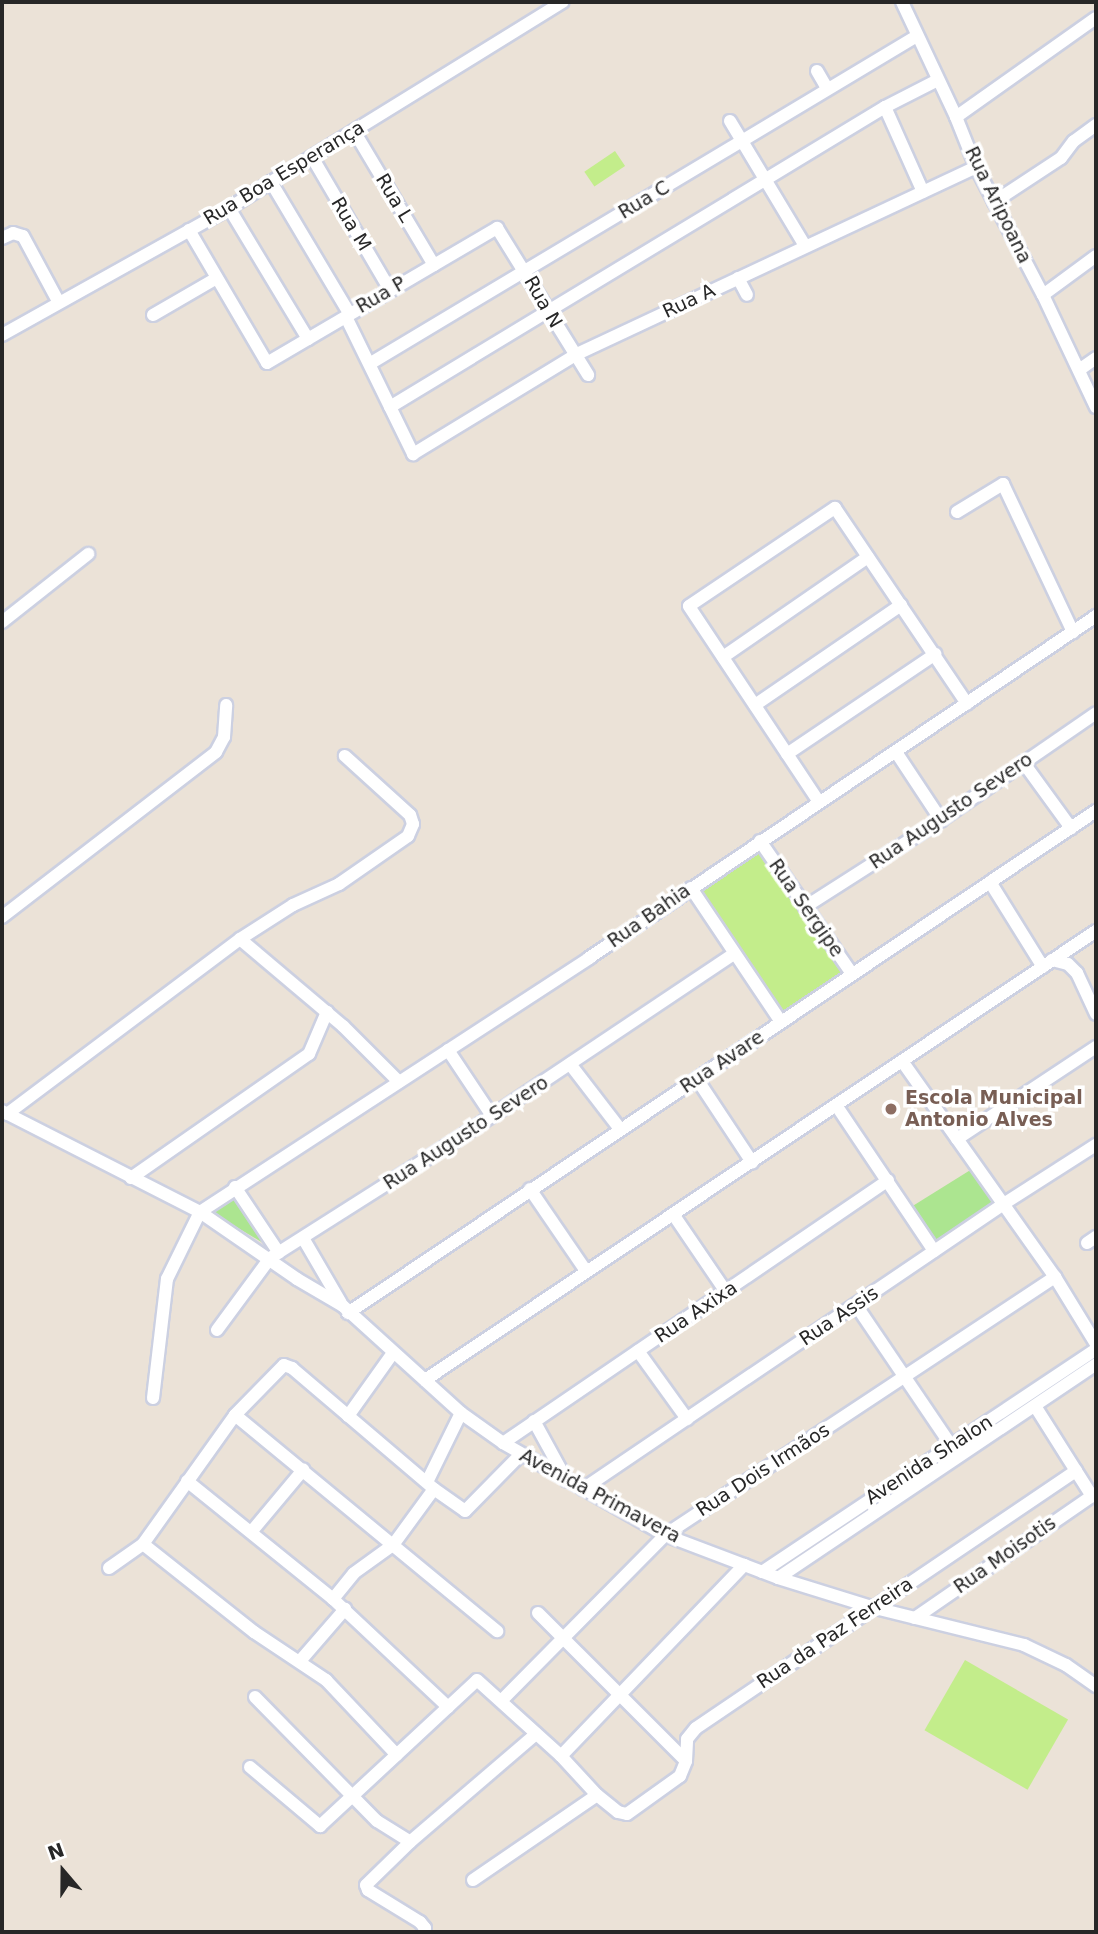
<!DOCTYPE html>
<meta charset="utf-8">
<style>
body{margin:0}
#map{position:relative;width:1098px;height:1934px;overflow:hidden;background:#ebe2d7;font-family:"DejaVu Sans",sans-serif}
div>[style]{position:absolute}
.green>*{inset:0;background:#ace590;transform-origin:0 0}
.pitch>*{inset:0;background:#c3ed8b;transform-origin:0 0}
.roads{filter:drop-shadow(2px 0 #ccd0e1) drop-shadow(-2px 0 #ccd0e1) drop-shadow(0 2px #ccd0e1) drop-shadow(0 -2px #ccd0e1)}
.minor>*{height:12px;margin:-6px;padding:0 6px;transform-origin:6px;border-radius:6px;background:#fff}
.dots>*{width:19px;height:19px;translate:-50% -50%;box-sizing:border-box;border:4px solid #fff;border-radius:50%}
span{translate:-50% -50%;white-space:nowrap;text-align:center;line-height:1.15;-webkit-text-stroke:7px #fff;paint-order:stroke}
.street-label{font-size:19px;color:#272727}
.education-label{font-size:19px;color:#785e54;font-weight:700}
.left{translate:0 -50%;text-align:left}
.frame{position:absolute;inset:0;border:4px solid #272727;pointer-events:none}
.north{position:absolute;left:28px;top:1836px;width:70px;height:70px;-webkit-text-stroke:5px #fff;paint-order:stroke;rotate:340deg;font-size:19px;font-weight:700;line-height:28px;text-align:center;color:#272727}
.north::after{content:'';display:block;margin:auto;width:24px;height:32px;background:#272727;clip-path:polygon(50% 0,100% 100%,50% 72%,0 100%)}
</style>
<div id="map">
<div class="green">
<i style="left:972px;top:1169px;width:41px;height:70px;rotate:58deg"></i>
<i style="clip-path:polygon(234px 1192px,268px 1246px,208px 1210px)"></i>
</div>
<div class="pitch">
<i style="left:615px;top:151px;width:18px;height:37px;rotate:56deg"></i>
<i style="left:761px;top:849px;width:149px;height:75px;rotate:57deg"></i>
<i style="left:965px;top:1660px;width:119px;height:81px;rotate:30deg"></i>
</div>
<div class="roads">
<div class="minor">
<i style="left:902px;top:2px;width:127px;rotate:64.8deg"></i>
<i style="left:956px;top:117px;width:54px;rotate:68.2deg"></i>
<i style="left:976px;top:167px;width:144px;rotate:62.4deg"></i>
<i style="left:1043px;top:295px;width:124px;rotate:64.7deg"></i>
<i style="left:817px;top:71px;width:20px;rotate:60deg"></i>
<i style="left:885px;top:107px;width:93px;rotate:65.9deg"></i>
<i style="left:956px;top:117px;width:171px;rotate:-35.3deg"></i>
<i style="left:730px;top:121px;width:146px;rotate:59deg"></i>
<i style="left:354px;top:131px;width:156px;rotate:59.2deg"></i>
<i style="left:312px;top:157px;width:154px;rotate:59.6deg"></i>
<i style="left:271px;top:182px;width:152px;rotate:59.2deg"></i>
<i style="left:994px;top:202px;width:80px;rotate:-33.3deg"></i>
<i style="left:1061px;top:158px;width:21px;rotate:-53deg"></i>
<i style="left:1074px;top:141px;width:27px;rotate:-36deg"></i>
<i style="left:229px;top:208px;width:153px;rotate:58.9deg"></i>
<i style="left:189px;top:230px;width:154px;rotate:59.6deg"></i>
<i style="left:267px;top:363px;width:267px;rotate:-30.4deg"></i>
<i style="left:497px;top:228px;width:173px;rotate:58.2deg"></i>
<i style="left:2px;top:238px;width:12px;rotate:-24deg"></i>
<i style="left:13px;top:233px;width:10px;rotate:17deg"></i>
<i style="left:23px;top:236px;width:74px;rotate:61.7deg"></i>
<i style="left:738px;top:278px;width:19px;rotate:62deg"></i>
<i style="left:1043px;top:295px;width:66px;rotate:-36.3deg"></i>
<i style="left:153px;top:315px;width:72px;rotate:-30.1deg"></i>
<i style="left:346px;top:317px;width:153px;rotate:63.9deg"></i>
<i style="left:413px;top:454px;width:190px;rotate:-31.4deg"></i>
<i style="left:575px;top:355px;width:443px;rotate:-25.1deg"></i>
<i style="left:2px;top:335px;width:260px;rotate:-29.2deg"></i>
<i style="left:229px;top:208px;width:392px;rotate:-31.7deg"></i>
<i style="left:371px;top:363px;width:636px;rotate:-30.92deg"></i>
<i style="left:1079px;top:370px;width:21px;rotate:-35deg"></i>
<i style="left:390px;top:407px;width:579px;rotate:-31.22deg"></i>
<i style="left:885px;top:107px;width:59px;rotate:-27deg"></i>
<i style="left:957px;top:512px;width:54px;rotate:-31.3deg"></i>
<i style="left:1003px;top:484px;width:164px;rotate:64.7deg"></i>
<i style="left:2px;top:622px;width:110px;rotate:-38.3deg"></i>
<i style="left:723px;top:657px;width:176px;rotate:-34.6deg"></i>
<i style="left:755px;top:705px;width:177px;rotate:-34.4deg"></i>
<i style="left:896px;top:752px;width:82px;rotate:56.5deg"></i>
<i style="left:787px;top:754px;width:179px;rotate:-34deg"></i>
<i style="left:1023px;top:762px;width:82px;rotate:54deg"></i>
<i style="left:819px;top:802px;width:235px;rotate:-123.6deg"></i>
<i style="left:689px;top:606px;width:176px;rotate:-33.9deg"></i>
<i style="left:835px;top:508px;width:236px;rotate:56deg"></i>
<i style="left:760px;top:841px;width:162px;rotate:55.3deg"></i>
<i style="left:990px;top:882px;width:100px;rotate:58.1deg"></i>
<i style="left:691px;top:888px;width:161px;rotate:56.1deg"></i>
<i style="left:805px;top:907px;width:161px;rotate:-32.6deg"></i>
<i style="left:941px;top:820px;width:188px;rotate:-34.6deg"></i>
<i style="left:2px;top:917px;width:270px;rotate:-37.6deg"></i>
<i style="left:216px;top:752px;width:17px;rotate:-62deg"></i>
<i style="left:224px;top:737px;width:32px;rotate:-86deg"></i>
<i style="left:240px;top:939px;width:135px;rotate:40.2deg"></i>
<i style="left:343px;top:1026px;width:79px;rotate:45deg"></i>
<i style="left:1052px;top:960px;width:16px;rotate:14deg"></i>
<i style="left:1068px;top:964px;width:13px;rotate:45deg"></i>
<i style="left:1077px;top:973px;width:45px;rotate:65.1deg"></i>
<i style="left:448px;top:1050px;width:79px;rotate:56.3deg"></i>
<i style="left:902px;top:1061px;width:265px;rotate:54.7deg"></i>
<i style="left:1055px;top:1277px;width:79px;rotate:58.5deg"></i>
<i style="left:570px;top:1064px;width:82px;rotate:52.4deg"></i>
<i style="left:697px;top:1079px;width:100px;rotate:56.5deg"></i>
<i style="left:836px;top:1105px;width:176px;rotate:56.1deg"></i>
<i style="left:2px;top:1111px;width:222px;rotate:27deg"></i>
<i style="left:200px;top:1212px;width:118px;rotate:34.6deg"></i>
<i style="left:297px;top:1279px;width:53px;rotate:30.4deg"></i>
<i style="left:343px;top:1306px;width:159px;rotate:42.2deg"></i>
<i style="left:461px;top:1413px;width:52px;rotate:35.5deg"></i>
<i style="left:503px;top:1443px;width:186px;rotate:29.6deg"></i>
<i style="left:665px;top:1535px;width:121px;rotate:20.8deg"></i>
<i style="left:778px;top:1578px;width:97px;rotate:17.3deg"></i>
<i style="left:871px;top:1607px;width:158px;rotate:13.9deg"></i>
<i style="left:1024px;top:1645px;width:47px;rotate:25.5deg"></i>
<i style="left:1066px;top:1665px;width:37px;rotate:35deg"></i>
<i style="left:7px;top:1114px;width:291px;rotate:-36.9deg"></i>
<i style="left:240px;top:939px;width:63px;rotate:-32.7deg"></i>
<i style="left:293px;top:905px;width:51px;rotate:-24.5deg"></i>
<i style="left:339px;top:884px;width:84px;rotate:-34.8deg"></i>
<i style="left:408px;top:836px;width:13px;rotate:-67deg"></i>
<i style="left:413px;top:824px;width:9px;rotate:-108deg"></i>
<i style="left:410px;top:815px;width:88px;rotate:-137.8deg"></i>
<i style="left:957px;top:1139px;width:167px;rotate:-33.5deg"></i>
<i style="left:131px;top:1178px;width:217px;rotate:-34.9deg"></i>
<i style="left:309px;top:1054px;width:46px;rotate:-66.8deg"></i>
<i style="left:235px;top:1187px;width:79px;rotate:56.3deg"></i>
<i style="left:530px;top:1189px;width:99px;rotate:55.7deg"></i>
<i style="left:673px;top:1214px;width:94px;rotate:55.8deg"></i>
<i style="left:303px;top:1238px;width:75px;rotate:59.7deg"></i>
<i style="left:1087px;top:1243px;width:11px;rotate:-34deg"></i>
<i style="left:856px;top:1305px;width:175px;rotate:55.9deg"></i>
<i style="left:348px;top:1313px;width:901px;rotate:-33.87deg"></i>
<i style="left:217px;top:1330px;width:89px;rotate:-53.6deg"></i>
<i style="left:270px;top:1258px;width:220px;rotate:-32.4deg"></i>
<i style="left:456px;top:1140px;width:334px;rotate:-33.8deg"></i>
<i style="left:638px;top:1351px;width:84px;rotate:54.2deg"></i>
<i style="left:425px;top:1380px;width:807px;rotate:-33.79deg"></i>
<i style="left:153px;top:1398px;width:120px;rotate:-83.3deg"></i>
<i style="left:167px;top:1279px;width:75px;rotate:-63.8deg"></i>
<i style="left:200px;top:1212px;width:465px;rotate:-33.1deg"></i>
<i style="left:589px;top:958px;width:612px;rotate:-34deg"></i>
<i style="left:1035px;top:1406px;width:107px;rotate:57.7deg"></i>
<i style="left:235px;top:1415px;width:340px;rotate:39.5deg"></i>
<i style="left:348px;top:1416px;width:77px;rotate:-54.5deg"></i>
<i style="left:534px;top:1421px;width:68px;rotate:61.2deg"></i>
<i style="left:503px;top:1443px;width:466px;rotate:-34.3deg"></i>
<i style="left:187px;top:1481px;width:188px;rotate:38.9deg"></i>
<i style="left:333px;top:1599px;width:158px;rotate:43.2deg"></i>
<i style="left:427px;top:1482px;width:77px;rotate:-63.8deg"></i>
<i style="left:583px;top:1489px;width:506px;rotate:-34.13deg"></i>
<i style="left:1002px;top:1205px;width:112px;rotate:-32.6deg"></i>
<i style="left:252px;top:1531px;width:80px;rotate:-50.1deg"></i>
<i style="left:143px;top:1544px;width:142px;rotate:38.4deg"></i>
<i style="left:254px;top:1632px;width:87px;rotate:33.7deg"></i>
<i style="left:326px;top:1680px;width:103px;rotate:46.6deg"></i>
<i style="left:109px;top:1568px;width:42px;rotate:-35.2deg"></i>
<i style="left:143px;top:1544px;width:158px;rotate:-54.5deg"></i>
<i style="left:235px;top:1415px;width:70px;rotate:-45.6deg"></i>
<i style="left:284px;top:1365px;width:9px;rotate:21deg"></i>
<i style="left:292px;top:1368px;width:187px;rotate:40.4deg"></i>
<i style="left:434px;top:1489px;width:38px;rotate:35deg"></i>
<i style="left:465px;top:1511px;width:80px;rotate:-45.5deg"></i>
<i style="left:762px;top:1572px;width:402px;rotate:-33.7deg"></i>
<i style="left:778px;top:1578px;width:383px;rotate:-33.9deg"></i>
<i style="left:333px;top:1599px;width:33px;rotate:-51deg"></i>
<i style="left:354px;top:1573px;width:48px;rotate:-35.7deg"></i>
<i style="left:393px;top:1545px;width:69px;rotate:-53.8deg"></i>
<i style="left:538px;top:1613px;width:209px;rotate:45deg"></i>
<i style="left:915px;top:1618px;width:220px;rotate:-34.6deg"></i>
<i style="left:300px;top:1661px;width:69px;rotate:-49.1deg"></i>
<i style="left:255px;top:1697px;width:174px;rotate:45.5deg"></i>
<i style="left:377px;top:1821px;width:39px;rotate:32deg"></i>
<i style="left:501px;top:1701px;width:233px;rotate:-45.3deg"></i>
<i style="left:665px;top:1535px;width:468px;rotate:-33.5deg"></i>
<i style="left:561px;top:1756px;width:265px;rotate:-46.2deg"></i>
<i style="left:250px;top:1767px;width:92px;rotate:40.1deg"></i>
<i style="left:320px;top:1826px;width:214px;rotate:-42.9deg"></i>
<i style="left:477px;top:1680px;width:113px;rotate:42.1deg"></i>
<i style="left:561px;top:1756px;width:53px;rotate:47.3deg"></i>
<i style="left:597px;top:1795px;width:27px;rotate:39deg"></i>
<i style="left:618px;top:1812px;width:9px;rotate:13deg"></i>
<i style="left:627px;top:1814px;width:65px;rotate:-35.6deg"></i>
<i style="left:680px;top:1776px;width:16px;rotate:-68deg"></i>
<i style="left:686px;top:1761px;width:22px;rotate:-87deg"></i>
<i style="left:687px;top:1739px;width:14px;rotate:-51deg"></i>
<i style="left:696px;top:1728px;width:459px;rotate:-34.1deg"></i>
<i style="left:473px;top:1880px;width:150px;rotate:-34.4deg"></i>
<i style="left:424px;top:1932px;width:4px;rotate:-76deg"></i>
<i style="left:425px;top:1928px;width:8px;rotate:-130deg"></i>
<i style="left:420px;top:1922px;width:61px;rotate:-148.4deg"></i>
<i style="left:368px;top:1890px;width:5px;rotate:-112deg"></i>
<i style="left:366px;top:1885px;width:62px;rotate:-44.3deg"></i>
<i style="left:410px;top:1842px;width:166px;rotate:-40.6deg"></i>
</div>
</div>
<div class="dots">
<i style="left:891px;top:1109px;background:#8d6e63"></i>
</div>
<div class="street-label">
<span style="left:284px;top:173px;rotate:-31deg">Rua Boa Esperança</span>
<span style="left:394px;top:198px;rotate:59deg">Rua L</span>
<span style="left:644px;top:200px;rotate:-31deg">Rua C</span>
<span style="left:998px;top:205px;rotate:64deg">Rua Aripoana</span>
<span style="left:351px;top:224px;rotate:59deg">Rua M</span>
<span style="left:381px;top:295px;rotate:-30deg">Rua P</span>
<span style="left:689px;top:301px;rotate:-25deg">Rua A</span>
<span style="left:543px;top:302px;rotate:60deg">Rua N</span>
<span style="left:951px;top:811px;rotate:-34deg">Rua Augusto Severo</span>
<span style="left:806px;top:908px;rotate:55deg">Rua Sergipe</span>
<span style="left:649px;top:916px;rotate:-35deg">Rua Bahia</span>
<span style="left:722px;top:1062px;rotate:-34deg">Rua Avare</span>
<span style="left:466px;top:1133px;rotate:-33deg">Rua Augusto Severo</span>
<span style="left:696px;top:1312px;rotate:-34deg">Rua Axixa</span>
<span style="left:839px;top:1316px;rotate:-34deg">Rua Assis</span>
<span style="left:929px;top:1460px;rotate:-33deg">Avenida Shalon</span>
<span style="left:763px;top:1470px;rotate:-33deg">Rua Dois Irmãos</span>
<span style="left:600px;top:1496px;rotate:28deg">Avenida Primavera</span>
<span style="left:1005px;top:1555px;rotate:-35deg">Rua Moisotis</span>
<span style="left:835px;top:1633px;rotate:-34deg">Rua da Paz Ferreira</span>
</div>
<div class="education-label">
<span class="left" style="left:905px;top:1109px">Escola Municipal<br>Antonio Alves</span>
</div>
<div class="frame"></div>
<div class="north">N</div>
</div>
